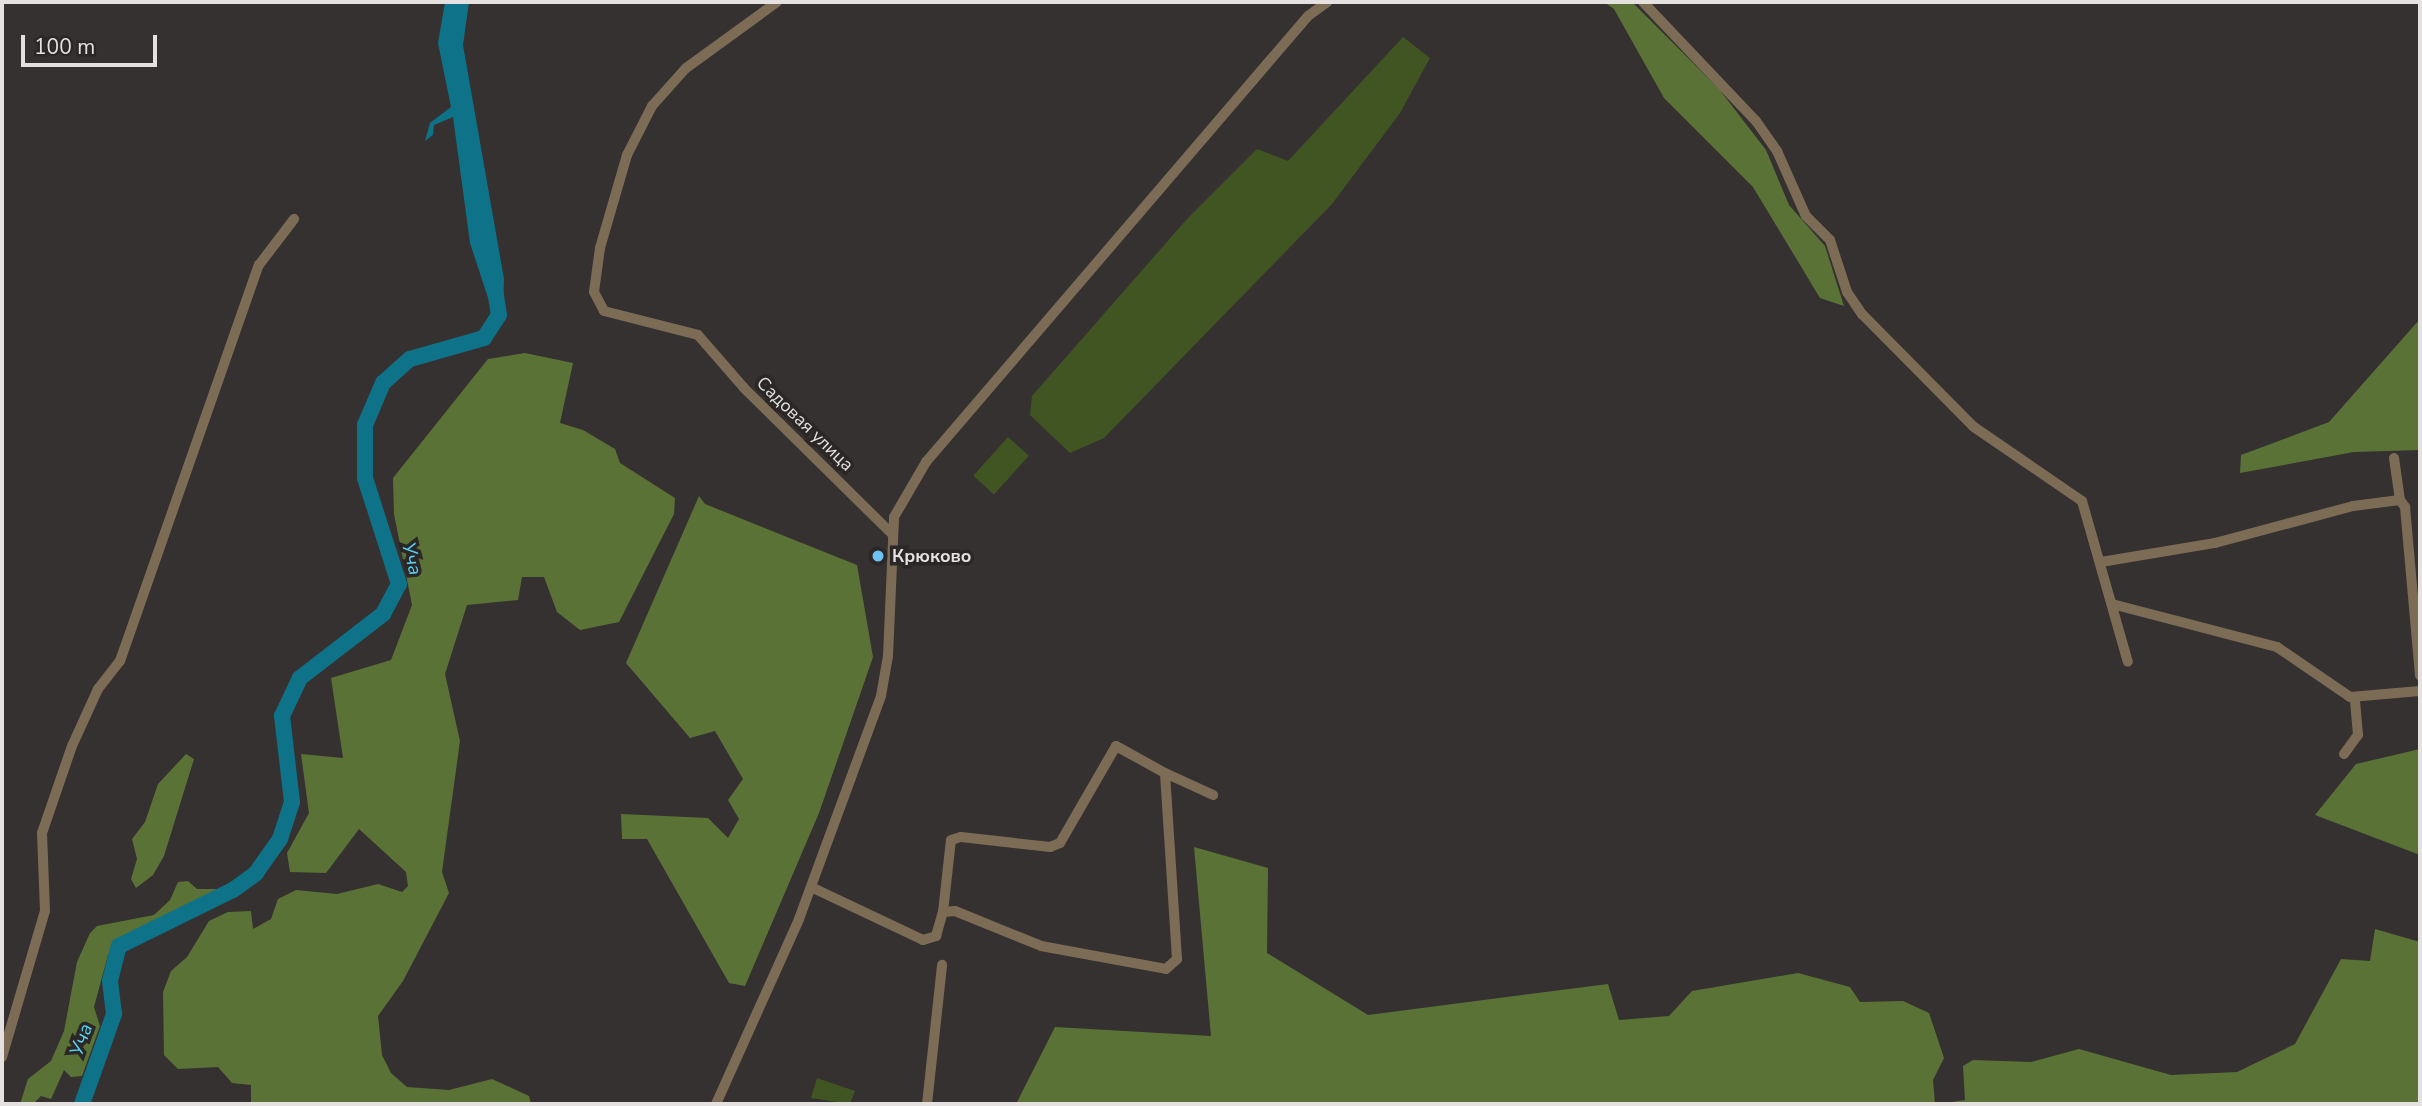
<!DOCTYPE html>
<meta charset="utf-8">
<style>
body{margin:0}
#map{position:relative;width:2422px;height:1106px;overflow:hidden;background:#353130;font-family:"Nunito Sans",sans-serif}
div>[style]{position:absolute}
.green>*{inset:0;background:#415522;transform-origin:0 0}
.forest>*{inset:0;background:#5b7237}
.water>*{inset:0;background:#0e7389}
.river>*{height:16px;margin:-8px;padding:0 8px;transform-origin:8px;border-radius:8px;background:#0e7389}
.street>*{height:10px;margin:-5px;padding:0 5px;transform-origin:5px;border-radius:5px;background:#7d6c55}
.dots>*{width:19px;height:19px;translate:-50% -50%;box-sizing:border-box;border:4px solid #2b2726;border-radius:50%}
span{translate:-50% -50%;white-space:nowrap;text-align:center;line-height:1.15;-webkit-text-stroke:7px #2b2726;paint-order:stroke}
.street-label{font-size:18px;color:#e4e1e0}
.poi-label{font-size:18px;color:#e4e1e0;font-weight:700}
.left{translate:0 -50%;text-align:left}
.water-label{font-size:19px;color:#57d6f7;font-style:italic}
.frame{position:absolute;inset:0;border:4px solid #e4e1e0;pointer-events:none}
.scale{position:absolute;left:21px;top:35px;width:136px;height:32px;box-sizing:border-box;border:4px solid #e4e1e0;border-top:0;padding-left:9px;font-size:21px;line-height:24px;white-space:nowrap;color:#e4e1e0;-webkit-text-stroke:5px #2b2726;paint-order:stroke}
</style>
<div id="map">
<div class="green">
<i style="clip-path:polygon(1403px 37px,1430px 58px,1400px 113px,1332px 204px,1104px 438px,1070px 453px,1030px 415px,1032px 396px,1187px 219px,1257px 149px,1288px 161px)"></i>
<i style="left:1008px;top:437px;width:28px;height:52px;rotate:42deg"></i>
<i style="clip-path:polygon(817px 1078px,855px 1091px,850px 1104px,811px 1098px)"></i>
</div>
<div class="forest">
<i style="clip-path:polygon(1604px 2px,1632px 2px,1719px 89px,1766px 150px,1789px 205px,1825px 246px,1844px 306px,1820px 298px,1753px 187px,1664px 98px,1614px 9px)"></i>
<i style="clip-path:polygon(2420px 319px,2420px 450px,2354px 452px,2240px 473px,2241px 455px,2329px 422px)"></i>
<i style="clip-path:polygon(525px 353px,573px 363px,560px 423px,583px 430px,615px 449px,620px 463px,675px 498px,674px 514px,619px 622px,580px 630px,557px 612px,544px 577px,522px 577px,518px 600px,467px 605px,445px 674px,460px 741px,442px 872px,449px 893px,403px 981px,378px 1016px,382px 1055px,391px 1073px,407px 1087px,449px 1090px,492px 1079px,529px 1096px,531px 1104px,251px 1104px,251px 1085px,232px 1083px,218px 1067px,178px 1069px,164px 1055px,163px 992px,171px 971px,187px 957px,209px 921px,228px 912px,251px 911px,253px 929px,271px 919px,278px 899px,296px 890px,337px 894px,378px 884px,402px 892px,408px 886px,406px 872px,359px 829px,326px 873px,290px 872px,287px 853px,309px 813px,301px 754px,343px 758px,331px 678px,391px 660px,412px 605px,394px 514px,393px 478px,488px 359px)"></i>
<i style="clip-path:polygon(699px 496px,705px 504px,857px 565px,873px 657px,819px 813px,745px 986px,729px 983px,647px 839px,622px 839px,621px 814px,708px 818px,728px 838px,739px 819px,728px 800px,743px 779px,715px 731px,690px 738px,626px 663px)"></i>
<i style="clip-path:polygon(2420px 749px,2420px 855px,2315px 815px,2356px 764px)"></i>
<i style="clip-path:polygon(186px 754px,194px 759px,164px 856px,153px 875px,136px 888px,131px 879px,137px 859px,132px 839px,145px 822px,158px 784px)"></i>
<i style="clip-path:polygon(1194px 847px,1268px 868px,1267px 953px,1368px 1015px,1608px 984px,1619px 1020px,1669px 1016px,1692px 991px,1798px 973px,1850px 987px,1860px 1002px,1903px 1001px,1929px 1013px,1944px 1058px,1933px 1080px,1935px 1104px,1016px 1104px,1055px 1027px,1211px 1036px)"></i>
<i style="clip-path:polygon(188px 881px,197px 889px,217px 889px,212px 898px,121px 938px,108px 955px,94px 1007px,100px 1026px,82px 1076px,71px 1077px,64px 1070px,51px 1099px,41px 1096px,33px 1104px,20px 1104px,28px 1079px,51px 1061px,64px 1031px,77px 962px,90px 933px,97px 926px,154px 915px,170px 900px,178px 882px)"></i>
<i style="clip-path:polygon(2375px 929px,2420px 942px,2420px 1104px,1938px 1104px,1965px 1100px,1963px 1066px,1973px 1060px,2031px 1062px,2079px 1049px,2171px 1075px,2237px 1072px,2295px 1044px,2341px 959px,2370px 961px)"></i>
</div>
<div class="water">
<i style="clip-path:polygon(445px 2px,469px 2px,463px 45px,504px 279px,503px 311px,492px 310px,470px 243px,453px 117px,434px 125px,433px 135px,425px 141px,430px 123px,451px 107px,438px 43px)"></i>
</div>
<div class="river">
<i style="left:82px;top:1104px;width:96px;rotate:-70.4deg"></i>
<i style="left:114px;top:1014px;width:33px;rotate:-97deg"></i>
<i style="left:110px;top:981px;width:36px;rotate:-76deg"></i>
<i style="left:119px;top:946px;width:127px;rotate:-26.2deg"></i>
<i style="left:233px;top:890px;width:29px;rotate:-36deg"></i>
<i style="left:256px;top:873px;width:42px;rotate:-54.8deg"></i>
<i style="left:280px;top:839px;width:39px;rotate:-72deg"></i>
<i style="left:292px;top:802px;width:87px;rotate:-96.6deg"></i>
<i style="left:282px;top:716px;width:42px;rotate:-64.7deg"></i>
<i style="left:300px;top:678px;width:105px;rotate:-37.6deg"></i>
<i style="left:383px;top:614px;width:34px;rotate:-62deg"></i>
<i style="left:399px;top:584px;width:111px;rotate:-107.8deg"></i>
<i style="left:365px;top:478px;width:53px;rotate:-90deg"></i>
<i style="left:365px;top:425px;width:46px;rotate:-66.8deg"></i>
<i style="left:383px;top:383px;width:36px;rotate:-42deg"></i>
<i style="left:410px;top:359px;width:77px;rotate:-15.8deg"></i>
<i style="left:484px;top:338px;width:27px;rotate:-57deg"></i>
<i style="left:499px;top:315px;width:26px;rotate:-99deg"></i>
</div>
<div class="street">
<i style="left:777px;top:2px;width:112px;rotate:144deg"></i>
<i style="left:686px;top:68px;width:51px;rotate:131.8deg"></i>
<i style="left:652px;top:106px;width:55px;rotate:117deg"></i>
<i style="left:627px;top:155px;width:97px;rotate:106.2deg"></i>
<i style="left:600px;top:248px;width:44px;rotate:97.8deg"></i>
<i style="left:594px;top:292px;width:21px;rotate:62deg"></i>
<i style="left:604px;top:311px;width:97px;rotate:14.3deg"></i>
<i style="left:698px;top:335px;width:70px;rotate:49deg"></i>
<i style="left:744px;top:388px;width:208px;rotate:44.6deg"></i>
<i style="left:1643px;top:2px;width:164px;rotate:46.5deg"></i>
<i style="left:1756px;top:121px;width:37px;rotate:55deg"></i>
<i style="left:1777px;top:151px;width:71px;rotate:66deg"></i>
<i style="left:1806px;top:216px;width:34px;rotate:45deg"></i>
<i style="left:1830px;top:240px;width:55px;rotate:71.9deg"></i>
<i style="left:1847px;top:292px;width:27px;rotate:56deg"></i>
<i style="left:1862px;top:314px;width:159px;rotate:45.3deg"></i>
<i style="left:1974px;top:427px;width:131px;rotate:34.4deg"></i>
<i style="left:2082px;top:501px;width:167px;rotate:74.1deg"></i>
<i style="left:2394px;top:458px;width:42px;rotate:81.9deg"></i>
<i style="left:2400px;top:500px;width:9px;rotate:54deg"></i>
<i style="left:2405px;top:507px;width:169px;rotate:84.9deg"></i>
<i style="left:2101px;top:562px;width:116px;rotate:-9.5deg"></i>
<i style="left:2215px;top:543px;width:143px;rotate:-15deg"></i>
<i style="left:2353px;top:506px;width:47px;rotate:-7.3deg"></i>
<i style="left:2112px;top:604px;width:171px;rotate:14.6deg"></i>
<i style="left:2277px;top:647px;width:88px;rotate:34.4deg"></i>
<i style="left:2350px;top:697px;width:70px;rotate:-4.9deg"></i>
<i style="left:2344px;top:754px;width:24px;rotate:-54deg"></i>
<i style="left:2358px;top:735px;width:38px;rotate:-95deg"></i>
<i style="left:811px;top:887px;width:124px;rotate:25.3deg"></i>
<i style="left:923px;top:940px;width:14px;rotate:-17deg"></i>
<i style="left:936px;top:936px;width:25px;rotate:-74deg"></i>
<i style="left:943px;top:912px;width:12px;rotate:-5deg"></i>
<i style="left:955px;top:911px;width:93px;rotate:22.1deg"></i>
<i style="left:1041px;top:946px;width:127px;rotate:10.4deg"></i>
<i style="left:1166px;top:969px;width:15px;rotate:-42deg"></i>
<i style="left:1177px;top:959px;width:186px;rotate:-93.7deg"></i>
<i style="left:1165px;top:773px;width:53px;rotate:24.6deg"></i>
<i style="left:943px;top:912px;width:72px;rotate:-83.7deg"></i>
<i style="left:951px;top:840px;width:10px;rotate:-17deg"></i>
<i style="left:961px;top:837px;width:90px;rotate:6.4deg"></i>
<i style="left:1050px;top:847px;width:11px;rotate:-22deg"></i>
<i style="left:1060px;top:843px;width:112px;rotate:-60deg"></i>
<i style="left:1116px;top:746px;width:56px;rotate:28.9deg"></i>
<i style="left:2px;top:1057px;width:152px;rotate:-73.6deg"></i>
<i style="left:45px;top:911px;width:78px;rotate:-92.2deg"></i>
<i style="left:42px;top:833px;width:92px;rotate:-71deg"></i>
<i style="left:72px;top:746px;width:63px;rotate:-65.5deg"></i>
<i style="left:98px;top:689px;width:36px;rotate:-52deg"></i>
<i style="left:120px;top:661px;width:420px;rotate:-70.7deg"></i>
<i style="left:259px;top:265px;width:58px;rotate:-52.7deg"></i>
<i style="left:716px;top:1104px;width:203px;rotate:-65.8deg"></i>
<i style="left:799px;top:919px;width:238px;rotate:-69.8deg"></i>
<i style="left:881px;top:696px;width:41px;rotate:-80.1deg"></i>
<i style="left:888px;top:656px;width:139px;rotate:-87.5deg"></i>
<i style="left:894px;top:517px;width:64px;rotate:-59.8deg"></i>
<i style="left:926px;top:462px;width:587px;rotate:-49.42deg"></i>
<i style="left:1308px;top:16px;width:24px;rotate:-36deg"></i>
<i style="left:927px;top:1104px;width:140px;rotate:-83.8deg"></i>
</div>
<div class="dots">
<i style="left:878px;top:556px;background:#6cc3f2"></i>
</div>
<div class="street-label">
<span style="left:805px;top:424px;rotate:44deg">Садовая улица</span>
</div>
<div class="poi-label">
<span class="left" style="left:892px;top:556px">Крюково</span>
</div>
<div class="water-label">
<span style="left:411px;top:559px;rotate:76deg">Уча</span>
<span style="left:82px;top:1040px;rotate:-70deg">Уча</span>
</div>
<div class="frame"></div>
<div class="scale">100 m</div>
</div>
